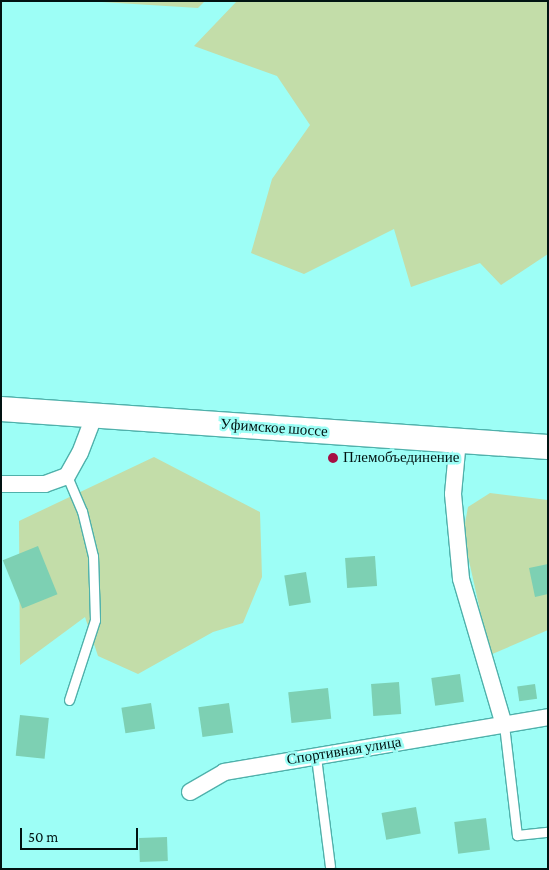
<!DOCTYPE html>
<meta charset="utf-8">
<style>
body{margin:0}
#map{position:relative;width:549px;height:870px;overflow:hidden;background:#9dfef6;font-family:"Crimson Pro",serif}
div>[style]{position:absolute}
.green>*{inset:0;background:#c3dda9}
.building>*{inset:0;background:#7dd0b3;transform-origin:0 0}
.roads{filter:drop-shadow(1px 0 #4fb1ab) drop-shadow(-1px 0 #4fb1ab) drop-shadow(0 1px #4fb1ab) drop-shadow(0 -1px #4fb1ab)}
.service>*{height:9px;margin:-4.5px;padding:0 4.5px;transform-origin:4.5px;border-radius:4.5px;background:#fff}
.minor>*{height:16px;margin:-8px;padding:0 8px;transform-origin:8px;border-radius:8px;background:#fff}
.secondary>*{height:24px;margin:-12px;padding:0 12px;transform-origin:12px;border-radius:12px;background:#fff}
.dots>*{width:14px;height:14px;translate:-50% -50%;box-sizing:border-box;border:2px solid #9dfef6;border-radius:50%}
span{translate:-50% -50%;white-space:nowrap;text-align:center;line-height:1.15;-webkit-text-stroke:5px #9dfef6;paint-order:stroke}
.street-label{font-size:15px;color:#011312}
.poi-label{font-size:15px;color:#011312}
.left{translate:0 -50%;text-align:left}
.frame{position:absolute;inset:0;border:2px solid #011312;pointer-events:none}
.scale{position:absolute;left:20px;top:828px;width:118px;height:22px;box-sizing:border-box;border:2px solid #011312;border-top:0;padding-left:6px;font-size:15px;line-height:18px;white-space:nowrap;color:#011312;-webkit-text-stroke:4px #9dfef6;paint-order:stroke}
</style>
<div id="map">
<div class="green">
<i style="clip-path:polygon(86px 1px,205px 1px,198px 8px)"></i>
<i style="clip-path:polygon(237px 1px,548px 1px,548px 254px,501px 285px,480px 263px,411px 287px,394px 229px,304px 274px,251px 253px,272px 179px,310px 125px,277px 76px,194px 46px)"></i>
<i style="clip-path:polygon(154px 457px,260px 512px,262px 577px,243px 623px,213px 632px,138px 674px,98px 656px,85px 617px,20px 665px,19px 521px)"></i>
<i style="clip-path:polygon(490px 493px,548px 500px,548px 630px,490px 655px,463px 534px,468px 507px)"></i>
</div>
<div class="building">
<i style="left:38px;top:546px;width:52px;height:38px;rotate:68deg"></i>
<i style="left:375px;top:556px;width:30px;height:30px;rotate:86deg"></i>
<i style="clip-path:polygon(548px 564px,548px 594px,535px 597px,529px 568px)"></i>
<i style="left:306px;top:572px;width:31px;height:22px;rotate:81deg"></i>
<i style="left:460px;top:674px;width:28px;height:29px;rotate:82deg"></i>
<i style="left:399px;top:682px;width:32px;height:28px;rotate:86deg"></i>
<i style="left:535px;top:684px;width:15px;height:18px;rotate:82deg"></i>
<i style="left:328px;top:688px;width:31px;height:40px;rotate:84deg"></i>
<i style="left:151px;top:703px;width:26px;height:30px;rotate:81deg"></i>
<i style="left:229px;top:703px;width:30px;height:31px;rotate:82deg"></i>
<i style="left:20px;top:715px;width:29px;height:41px;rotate:6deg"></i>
<i style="left:416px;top:807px;width:27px;height:35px;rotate:80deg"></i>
<i style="left:486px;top:818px;width:32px;height:32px;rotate:83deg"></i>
<i style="left:167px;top:837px;width:24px;height:28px;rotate:88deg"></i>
</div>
<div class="roads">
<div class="service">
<i style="left:67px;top:476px;width:38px;rotate:67deg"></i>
<i style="left:82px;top:511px;width:46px;rotate:76.3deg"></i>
<i style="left:93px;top:556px;width:64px;rotate:88.2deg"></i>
<i style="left:95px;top:620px;width:84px;rotate:108deg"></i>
<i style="left:504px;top:725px;width:111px;rotate:83.3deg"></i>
<i style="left:517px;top:835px;width:31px;rotate:-6deg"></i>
<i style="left:316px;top:757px;width:110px;rotate:82.7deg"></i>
</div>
<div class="minor">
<i style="left:458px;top:440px;width:54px;rotate:95.3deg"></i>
<i style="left:453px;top:494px;width:85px;rotate:84.6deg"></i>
<i style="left:461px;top:579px;width:152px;rotate:73.6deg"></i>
<i style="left:1px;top:484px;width:44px"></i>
<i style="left:45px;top:484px;width:23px;rotate:-20deg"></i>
<i style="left:67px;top:476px;width:26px;rotate:-61deg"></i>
<i style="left:80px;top:453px;width:40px;rotate:-69deg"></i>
<i style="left:190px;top:792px;width:39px;rotate:-30deg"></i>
<i style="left:224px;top:772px;width:329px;rotate:-9.6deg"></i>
</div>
<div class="secondary">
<i style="left:1px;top:409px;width:548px;rotate:3.97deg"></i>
</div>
</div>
<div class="dots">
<i style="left:333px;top:458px;background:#a60e43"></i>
</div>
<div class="street-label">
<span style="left:274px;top:428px;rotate:4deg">Уфимское шоссе</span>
<span style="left:344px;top:751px;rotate:-9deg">Спортивная улица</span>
</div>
<div class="poi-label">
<span class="left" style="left:343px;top:458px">Племобъединение</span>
</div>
<div class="frame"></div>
<div class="scale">50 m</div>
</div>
